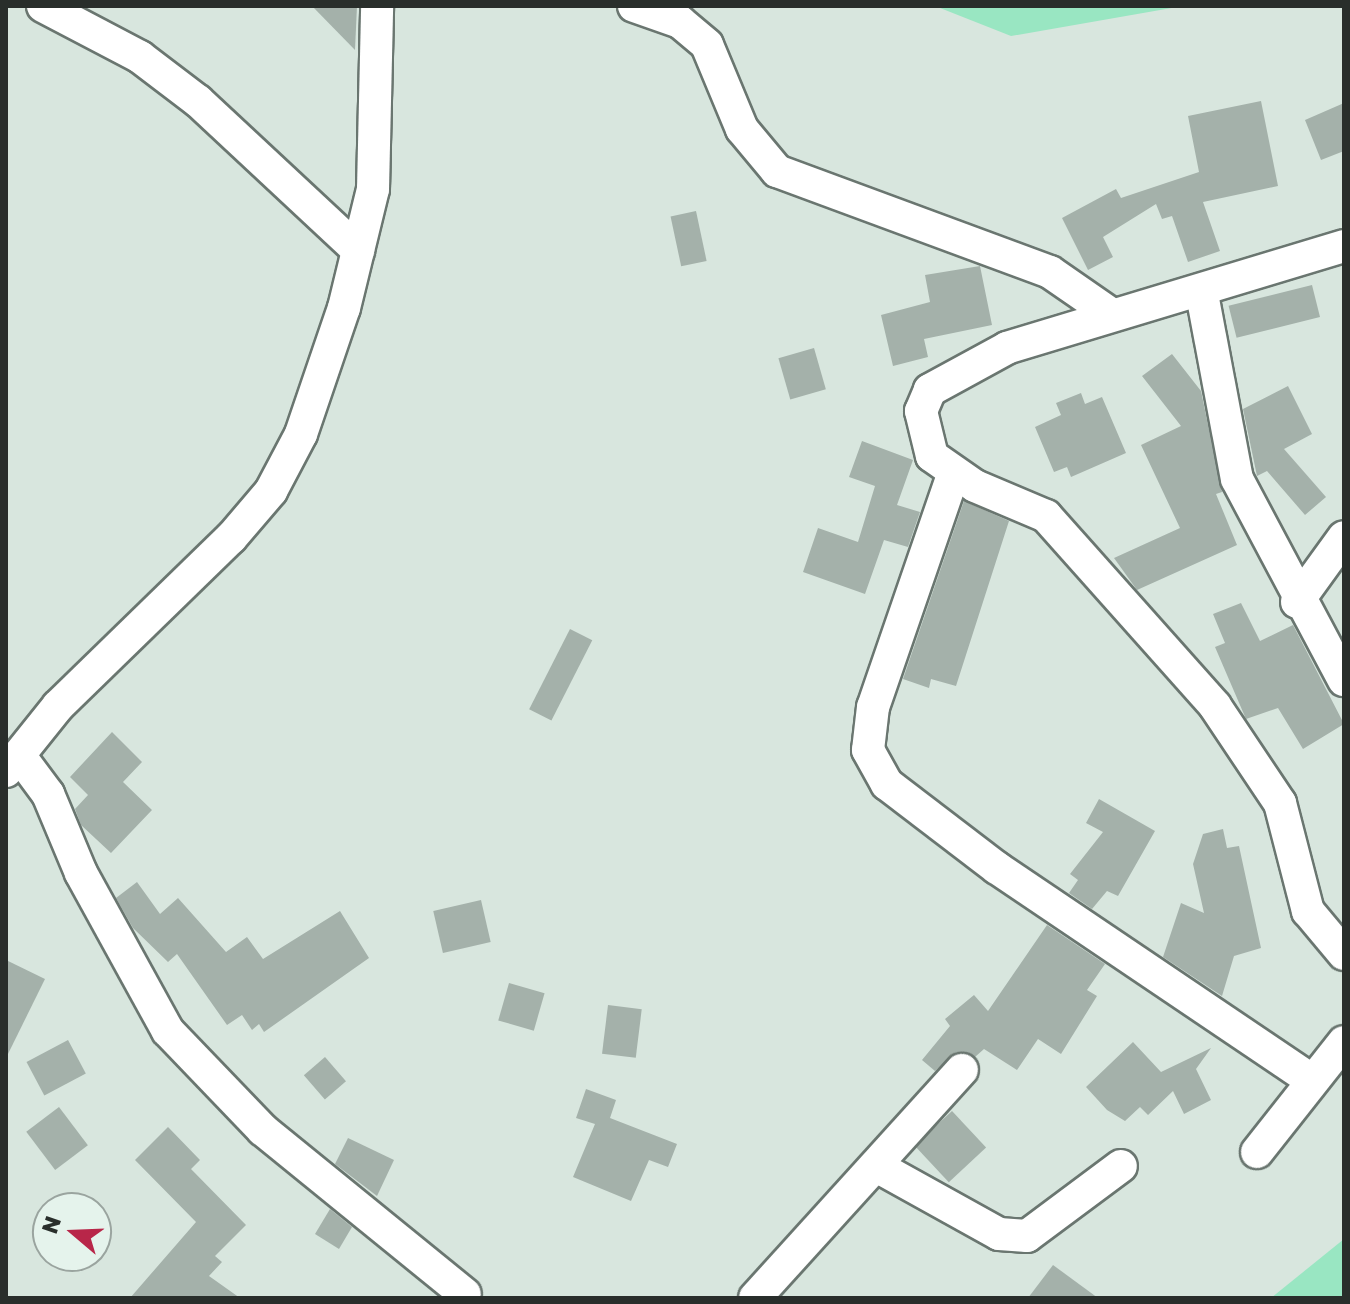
<!DOCTYPE html>
<style>
body{margin:0}
#map{position:relative;width:1350px;height:1304px;overflow:hidden;background:#d8e6de;font-family:"Golos Text",sans-serif}
div>[style]{position:absolute}
.green>*{inset:0;background:#99e6c2}
.building>*{inset:0;background:#a4b1aa;transform-origin:0 0}
.roads{filter:drop-shadow(2px 0 #6a7670) drop-shadow(-2px 0 #6a7670) drop-shadow(0 2px #6a7670) drop-shadow(0 -2px #6a7670)}
.minor>*{height:32px;margin:-16px;padding:0 16px;transform-origin:16px;border-radius:16px;background:#fff}
span{translate:-50% -50%;white-space:nowrap;text-align:center;line-height:1.15;-webkit-text-stroke:6px #e5f3ec;paint-order:stroke}
.frame{position:absolute;inset:0;border:8px solid #292e2b;pointer-events:none}
.north{position:absolute;left:32px;top:1192px;width:80px;height:80px;box-sizing:border-box;background:#e5f3ec;border:2px solid #9aa49f;border-radius:50%;rotate:289deg;font-size:22px;font-weight:700;line-height:32px;text-align:center;color:#292e2b}
.north::after{content:'';display:block;margin:auto;width:28px;height:36px;background:#b82649;clip-path:polygon(50% 0,100% 100%,50% 72%,0 100%)}
</style>
<div id="map">
<div class="green">
<i style="clip-path:polygon(935px 6px,1183px 6px,1011px 36px)"></i>
<i style="clip-path:polygon(1344px 1239px,1344px 1298px,1271px 1298px)"></i>
</div>
<div class="building">
<i style="clip-path:polygon(312px 6px,357px 6px,355px 50px)"></i>
<i style="clip-path:polygon(1261px 101px,1278px 186px,1203px 202px,1220px 251px,1188px 262px,1172px 216px,1162px 219px,1156px 204px,1103px 237px,1113px 257px,1088px 270px,1062px 218px,1116px 189px,1121px 198px,1199px 172px,1188px 116px)"></i>
<i style="clip-path:polygon(1344px 103px,1344px 151px,1321px 160px,1305px 120px)"></i>
<i style="left:696px;top:211px;width:51px;height:26px;rotate:78deg"></i>
<i style="clip-path:polygon(980px 266px,992px 325px,924px 339px,928px 357px,893px 366px,881px 315px,930px 302px,925px 275px)"></i>
<i style="left:1312px;top:285px;width:33px;height:86px;rotate:76deg"></i>
<i style="left:814px;top:348px;width:43px;height:37px;rotate:74deg"></i>
<i style="clip-path:polygon(1172px 354px,1201px 391px,1222px 492px,1216px 494px,1237px 545px,1137px 590px,1114px 558px,1180px 528px,1141px 445px,1181px 426px,1142px 376px)"></i>
<i style="clip-path:polygon(1288px 386px,1312px 434px,1284px 449px,1326px 497px,1305px 515px,1267px 471px,1257px 476px,1243px 409px)"></i>
<i style="clip-path:polygon(1081px 393px,1085px 404px,1102px 397px,1126px 453px,1071px 477px,1067px 467px,1054px 472px,1035px 427px,1061px 415px,1056px 403px)"></i>
<i style="clip-path:polygon(862px 441px,913px 460px,897px 505px,920px 512px,908px 547px,884px 540px,865px 594px,803px 572px,818px 528px,858px 542px,875px 486px,849px 477px)"></i>
<i style="clip-path:polygon(964px 501px,1009px 521px,956px 686px,931px 679px,929px 688px,903px 679px)"></i>
<i style="clip-path:polygon(1241px 603px,1260px 641px,1293px 625px,1344px 724px,1303px 749px,1278px 708px,1246px 719px,1215px 647px,1225px 643px,1213px 614px)"></i>
<i style="left:570px;top:629px;width:25px;height:90px;rotate:27deg"></i>
<i style="clip-path:polygon(112px 732px,142px 762px,123px 782px,152px 810px,111px 853px,81px 825px,75px 809px,88px 795px,70px 777px)"></i>
<i style="clip-path:polygon(1099px 799px,1155px 831px,1118px 896px,1107px 891px,1092px 909px,1069px 893px,1078px 880px,1070px 874px,1103px 832px,1086px 823px)"></i>
<i style="clip-path:polygon(1223px 829px,1227px 848px,1239px 846px,1261px 948px,1234px 956px,1222px 996px,1163px 957px,1181px 903px,1204px 913px,1193px 864px,1203px 834px)"></i>
<i style="clip-path:polygon(137px 882px,160px 914px,178px 898px,226px 952px,247px 937px,263px 959px,340px 911px,369px 958px,264px 1032px,259px 1024px,252px 1030px,242px 1015px,227px 1025px,177px 954px,168px 962px,133px 928px,116px 898px)"></i>
<i style="left:481px;top:900px;width:43px;height:49px;rotate:77deg"></i>
<i style="clip-path:polygon(1047px 925px,1105px 964px,1087px 990px,1097px 996px,1061px 1054px,1038px 1039px,1017px 1070px,984px 1049px,975px 1057px,956px 1052px,935px 1071px,922px 1060px,950px 1026px,945px 1019px,974px 995px,988px 1011px)"></i>
<i style="clip-path:polygon(6px 960px,45px 979px,6px 1058px)"></i>
<i style="left:509px;top:983px;width:37px;height:39px;rotate:16deg"></i>
<i style="left:608px;top:1005px;width:34px;height:49px;rotate:7deg"></i>
<i style="left:68px;top:1040px;width:38px;height:47px;rotate:62deg"></i>
<i style="clip-path:polygon(1133px 1042px,1161px 1072px,1211px 1048px,1196px 1069px,1211px 1100px,1184px 1114px,1173px 1091px,1148px 1115px,1140px 1107px,1125px 1121px,1107px 1110px,1086px 1087px)"></i>
<i style="left:325px;top:1057px;width:32px;height:28px;rotate:49deg"></i>
<i style="clip-path:polygon(586px 1089px,616px 1100px,610px 1118px,677px 1144px,668px 1167px,649px 1160px,631px 1201px,573px 1177px,595px 1124px,576px 1118px)"></i>
<i style="left:59px;top:1107px;width:48px;height:41px;rotate:53deg"></i>
<i style="left:952px;top:1111px;width:50px;height:51px;rotate:47deg"></i>
<i style="clip-path:polygon(168px 1127px,200px 1160px,191px 1169px,246px 1225px,215px 1256px,222px 1262px,209px 1276px,240px 1298px,130px 1298px,196px 1222px,135px 1160px)"></i>
<i style="clip-path:polygon(348px 1138px,394px 1160px,377px 1196px,335px 1164px)"></i>
<i style="clip-path:polygon(330px 1209px,352px 1227px,339px 1249px,315px 1234px)"></i>
<i style="clip-path:polygon(1053px 1265px,1098px 1298px,1028px 1298px)"></i>
</div>
<div class="roads">
<div class="minor">
<i style="left:43px;top:6px;width:110px;rotate:27.7deg"></i>
<i style="left:140px;top:57px;width:73px;rotate:37.2deg"></i>
<i style="left:198px;top:101px;width:219px;rotate:43deg"></i>
<i style="left:634px;top:6px;width:49px;rotate:19.2deg"></i>
<i style="left:680px;top:22px;width:35px;rotate:40deg"></i>
<i style="left:707px;top:45px;width:91px;rotate:67.4deg"></i>
<i style="left:742px;top:129px;width:55px;rotate:50.2deg"></i>
<i style="left:777px;top:171px;width:291px;rotate:20.3deg"></i>
<i style="left:1050px;top:272px;width:75px;rotate:34.7deg"></i>
<i style="left:1344px;top:246px;width:352px;rotate:163.2deg"></i>
<i style="left:1007px;top:348px;width:88px;rotate:151.4deg"></i>
<i style="left:930px;top:390px;width:23px;rotate:113deg"></i>
<i style="left:921px;top:411px;width:46px;rotate:76.3deg"></i>
<i style="left:932px;top:456px;width:52px;rotate:34.9deg"></i>
<i style="left:975px;top:486px;width:77px;rotate:22.9deg"></i>
<i style="left:1046px;top:516px;width:254px;rotate:48.3deg"></i>
<i style="left:1215px;top:706px;width:117px;rotate:56.2deg"></i>
<i style="left:1280px;top:803px;width:112px;rotate:75.5deg"></i>
<i style="left:1308px;top:911px;width:56px;rotate:50.1deg"></i>
<i style="left:1202px;top:294px;width:188px;rotate:79.3deg"></i>
<i style="left:1237px;top:479px;width:228px;rotate:62deg"></i>
<i style="left:953px;top:475px;width:245px;rotate:109deg"></i>
<i style="left:873px;top:707px;width:43px;rotate:96.6deg"></i>
<i style="left:868px;top:750px;width:39px;rotate:61deg"></i>
<i style="left:887px;top:784px;width:138px;rotate:37.4deg"></i>
<i style="left:997px;top:868px;width:377px;rotate:34deg"></i>
<i style="left:1297px;top:602px;width:80px;rotate:-54.1deg"></i>
<i style="left:19px;top:755px;width:49px;rotate:53.4deg"></i>
<i style="left:48px;top:794px;width:86px;rotate:67.3deg"></i>
<i style="left:81px;top:873px;width:180px;rotate:61.2deg"></i>
<i style="left:168px;top:1031px;width:137px;rotate:46.2deg"></i>
<i style="left:263px;top:1130px;width:260px;rotate:39.1deg"></i>
<i style="left:6px;top:771px;width:83px;rotate:-51.3deg"></i>
<i style="left:58px;top:706px;width:241px;rotate:-44.2deg"></i>
<i style="left:231px;top:538px;width:62px;rotate:-49.6deg"></i>
<i style="left:271px;top:491px;width:64px;rotate:-62.2deg"></i>
<i style="left:301px;top:434px;width:133px;rotate:-71.2deg"></i>
<i style="left:344px;top:308px;width:122px;rotate:-76.3deg"></i>
<i style="left:373px;top:189px;width:183px;rotate:-88.7deg"></i>
<i style="left:1257px;top:1152px;width:140px;rotate:-51.7deg"></i>
<i style="left:880px;top:1168px;width:136px;rotate:29deg"></i>
<i style="left:999px;top:1234px;width:28px;rotate:4deg"></i>
<i style="left:1027px;top:1236px;width:117px;rotate:-36.7deg"></i>
<i style="left:755px;top:1298px;width:308px;rotate:-47.8deg"></i>
</div>
</div>
<div class="frame"></div>
<div class="north">N</div>
</div>
